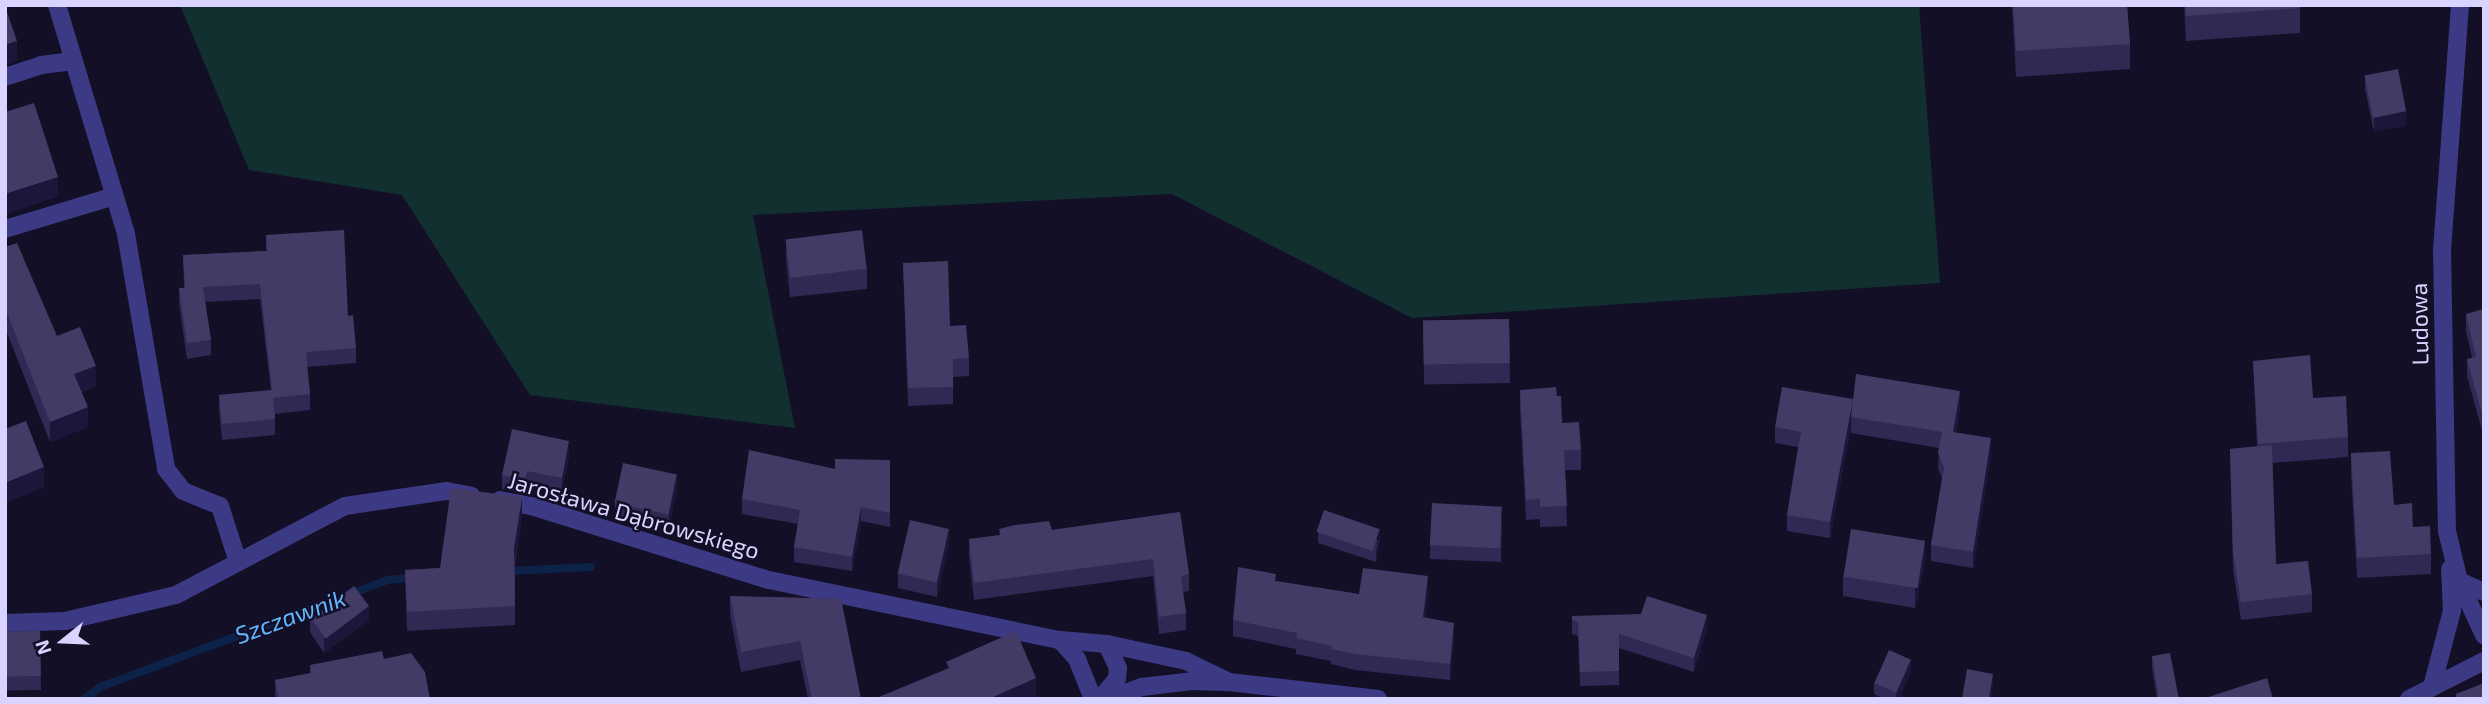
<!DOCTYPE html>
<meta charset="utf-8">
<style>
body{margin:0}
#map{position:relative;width:2489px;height:704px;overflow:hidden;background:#130f26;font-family:"Exo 2",sans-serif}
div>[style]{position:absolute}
.green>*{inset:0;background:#12302f}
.stream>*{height:8px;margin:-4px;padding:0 4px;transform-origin:4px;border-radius:4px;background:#0c2248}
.minor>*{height:18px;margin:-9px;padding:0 9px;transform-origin:9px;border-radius:9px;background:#3d3a85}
.wall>*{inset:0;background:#312854;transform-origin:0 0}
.shaded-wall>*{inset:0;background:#1d163a}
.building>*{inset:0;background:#433a66;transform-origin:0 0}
span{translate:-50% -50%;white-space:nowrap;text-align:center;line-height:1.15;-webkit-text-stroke:5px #130f26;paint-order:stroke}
.street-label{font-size:23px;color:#d9d4ff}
.water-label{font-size:24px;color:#62b6ff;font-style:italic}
.frame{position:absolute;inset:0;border:7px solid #d9d4ff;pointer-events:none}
.north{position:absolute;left:28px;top:606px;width:70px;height:70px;-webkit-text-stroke:5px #130f26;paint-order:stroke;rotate:252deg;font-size:19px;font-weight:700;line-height:28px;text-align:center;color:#d9d4ff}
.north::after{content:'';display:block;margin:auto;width:24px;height:32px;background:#d9d4ff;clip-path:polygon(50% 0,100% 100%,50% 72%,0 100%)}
</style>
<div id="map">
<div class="green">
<i style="clip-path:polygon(180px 5px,1919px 5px,1940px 283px,1412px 318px,1172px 194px,753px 215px,795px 428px,530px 395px,402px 195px,249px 170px)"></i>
</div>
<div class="stream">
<i style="left:506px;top:571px;width:85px;rotate:-2.7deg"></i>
<i style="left:84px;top:699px;width:20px;rotate:-37deg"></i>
<i style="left:100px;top:687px;width:307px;rotate:-20.4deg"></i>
<i style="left:388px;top:580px;width:25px;rotate:-5deg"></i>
</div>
<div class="minor">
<i style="left:57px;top:5px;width:239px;rotate:73.2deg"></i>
<i style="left:126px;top:234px;width:238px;rotate:80.3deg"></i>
<i style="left:166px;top:469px;width:28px;rotate:52deg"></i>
<i style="left:183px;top:491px;width:40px;rotate:22deg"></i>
<i style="left:220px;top:506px;width:59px;rotate:72.2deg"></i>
<i style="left:2460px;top:5px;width:245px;rotate:94.2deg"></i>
<i style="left:2442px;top:249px;width:282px;rotate:89deg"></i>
<i style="left:2447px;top:531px;width:51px;rotate:76.5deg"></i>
<i style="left:2459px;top:581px;width:60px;rotate:65.2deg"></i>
<i style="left:5px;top:77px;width:38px;rotate:-18deg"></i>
<i style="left:41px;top:65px;width:33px;rotate:-7deg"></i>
<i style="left:5px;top:229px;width:114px;rotate:-16.8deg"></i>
<i style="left:500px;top:500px;width:32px;rotate:11deg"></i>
<i style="left:531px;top:506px;width:249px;rotate:17.3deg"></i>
<i style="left:769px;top:580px;width:297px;rotate:11.7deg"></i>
<i style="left:1060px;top:640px;width:47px;rotate:4.9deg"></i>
<i style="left:1107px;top:644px;width:81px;rotate:12.1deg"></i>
<i style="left:1186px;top:661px;width:48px;rotate:26deg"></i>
<i style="left:2459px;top:581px;width:27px;rotate:24deg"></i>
<i style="left:5px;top:623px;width:60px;rotate:-1.9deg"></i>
<i style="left:65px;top:621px;width:114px;rotate:-13.2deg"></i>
<i style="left:176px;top:595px;width:191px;rotate:-27.8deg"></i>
<i style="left:345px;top:506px;width:103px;rotate:-8.4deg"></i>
<i style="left:447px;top:491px;width:25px;rotate:11deg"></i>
<i style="left:1060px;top:640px;width:25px;rotate:48deg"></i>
<i style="left:1077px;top:659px;width:43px;rotate:68.2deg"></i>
<i style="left:2432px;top:687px;width:79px;rotate:-75.3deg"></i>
<i style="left:2452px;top:611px;width:42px;rotate:-92.7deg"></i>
<i style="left:1100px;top:699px;width:26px;rotate:-50deg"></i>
<i style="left:1117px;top:679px;width:11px;rotate:-85deg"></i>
<i style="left:1118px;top:668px;width:26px;rotate:-115deg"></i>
<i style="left:1110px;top:699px;width:34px;rotate:-21deg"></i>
<i style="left:1142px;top:687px;width:50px;rotate:-6.8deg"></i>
<i style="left:1192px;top:681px;width:37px;rotate:2deg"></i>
<i style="left:1229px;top:682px;width:150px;rotate:6.5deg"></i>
<i style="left:2409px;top:699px;width:84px;rotate:-26.9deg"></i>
</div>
<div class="wall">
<i style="clip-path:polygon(2012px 5px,2127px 5px,2130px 44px,2130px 69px,2016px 77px)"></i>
<i style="clip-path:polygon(2184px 5px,2300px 5px,2300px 33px,2186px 41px)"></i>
<i style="clip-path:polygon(2365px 75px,2406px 125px,2374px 132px,2365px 89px)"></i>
<i style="clip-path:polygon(266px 235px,348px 316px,356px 348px,356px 363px,307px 367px,310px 394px,310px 410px,275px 414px,275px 435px,222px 440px,219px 411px,219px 395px,271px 390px,260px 299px,205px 302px,211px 340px,211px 355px,187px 359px,179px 304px,179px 288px,184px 288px,183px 255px,266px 251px)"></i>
<i style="clip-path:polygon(786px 239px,867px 269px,867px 289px,790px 297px,786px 259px)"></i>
<i style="clip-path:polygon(5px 247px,57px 336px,96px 386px,81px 392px,88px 427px,50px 442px,5px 328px)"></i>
<i style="clip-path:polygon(903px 263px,950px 326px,969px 358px,969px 376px,953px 377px,953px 404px,908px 406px)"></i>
<i style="clip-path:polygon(2484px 309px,2484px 438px,2467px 376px,2467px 359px,2472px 358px,2466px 331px,2466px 314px)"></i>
<i style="left:1509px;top:319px;width:64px;height:86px;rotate:89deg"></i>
<i style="clip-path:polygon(2253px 361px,2313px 398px,2348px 437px,2348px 457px,2272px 463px,2276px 564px,2312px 594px,2312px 612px,2241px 620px,2233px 570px,2230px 449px,2257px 446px)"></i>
<i style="clip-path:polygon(1520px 390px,1557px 396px,1562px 423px,1581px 450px,1581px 470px,1565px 470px,1567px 526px,1540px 527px,1540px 519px,1526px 520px,1520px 410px)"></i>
<i style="clip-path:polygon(1853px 399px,1960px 407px,1956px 433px,1991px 454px,1973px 568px,1931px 561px,1931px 545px,1942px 478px,1938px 469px,1939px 448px,1851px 433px,1851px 425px,1830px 538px,1787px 531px,1787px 515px,1798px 447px,1775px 443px,1775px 427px)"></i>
<i style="clip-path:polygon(2351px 453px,2413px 527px,2431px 554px,2431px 574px,2357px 578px,2351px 473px)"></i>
<i style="clip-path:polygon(569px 455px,562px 492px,527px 484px,525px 493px,502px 489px,502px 475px)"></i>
<i style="clip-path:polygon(890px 460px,890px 527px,861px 521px,852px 571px,794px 562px,794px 547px,798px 524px,742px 514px,742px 499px,835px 469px)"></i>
<i style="clip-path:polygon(677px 488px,669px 527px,615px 517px,615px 503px)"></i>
<i style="clip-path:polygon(1180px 512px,1189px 574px,1189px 591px,1183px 592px,1186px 613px,1186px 630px,1159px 634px,1153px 576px,974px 600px,969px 557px,969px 539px,1052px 530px)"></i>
<i style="clip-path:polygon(522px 516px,515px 565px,515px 625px,407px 631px,405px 570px,440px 568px)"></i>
<i style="clip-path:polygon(1502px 521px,1501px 562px,1430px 559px,1430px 545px)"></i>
<i style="clip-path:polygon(1318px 532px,1380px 540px,1376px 562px,1318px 543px)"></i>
<i style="clip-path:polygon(949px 543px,937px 597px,898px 588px,898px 574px)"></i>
<i style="clip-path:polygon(1925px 561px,1915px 608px,1843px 596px,1843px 576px)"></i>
<i style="clip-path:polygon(1276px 581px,1359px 594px,1428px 591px,1425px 618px,1454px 639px,1450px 680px,1355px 670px,1331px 664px,1331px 661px,1296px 654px,1296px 649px,1233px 636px,1233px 620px)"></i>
<i style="clip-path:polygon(730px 596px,841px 599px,861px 699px,808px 699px,800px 660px,741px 672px,730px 615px)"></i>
<i style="clip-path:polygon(310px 618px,369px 620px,324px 653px,310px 632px)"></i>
<i style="clip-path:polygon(1572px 620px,1707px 629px,1694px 672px,1619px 648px,1619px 685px,1580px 686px,1578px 636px,1572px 634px)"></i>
<i style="left:40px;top:631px;width:59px;height:35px;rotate:89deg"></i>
<i style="clip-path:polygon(2152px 656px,2179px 699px,2157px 699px,2152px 668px)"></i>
<i style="clip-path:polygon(384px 659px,430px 699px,275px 699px,275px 680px,310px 673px,310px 665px)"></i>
<i style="clip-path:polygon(1911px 671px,1899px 699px,1884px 699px,1874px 694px,1874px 683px)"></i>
</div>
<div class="shaded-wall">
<i style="clip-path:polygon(17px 41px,17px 61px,5px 65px,5px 45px)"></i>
<i style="clip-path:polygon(2406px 111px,2406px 125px,2374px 132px,2374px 118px)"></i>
<i style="clip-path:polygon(58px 177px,58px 197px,5px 214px,5px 194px)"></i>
<i style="clip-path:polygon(96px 366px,96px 386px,74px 394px,74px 374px)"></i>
<i style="clip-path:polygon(1960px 391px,1960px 407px,1953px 448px,1953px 432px)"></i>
<i style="clip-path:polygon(1853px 399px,1851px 425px,1830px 538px,1830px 522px)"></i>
<i style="clip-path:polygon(88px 407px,88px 427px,50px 442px,50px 422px)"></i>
<i style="clip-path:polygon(1991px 438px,1991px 454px,1973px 568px,1973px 552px)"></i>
<i style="clip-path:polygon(569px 441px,569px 455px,562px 492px,562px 478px)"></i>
<i style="clip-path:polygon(44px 467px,44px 487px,5px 503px,5px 483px)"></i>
<i style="clip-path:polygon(677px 474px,677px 488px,669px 527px,669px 513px)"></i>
<i style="clip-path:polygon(522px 497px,522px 516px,514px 567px,514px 548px)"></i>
<i style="clip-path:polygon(861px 507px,861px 521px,852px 571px,852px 557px)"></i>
<i style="clip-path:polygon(949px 529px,949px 543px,937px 597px,937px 583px)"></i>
<i style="clip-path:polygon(1380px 529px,1380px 540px,1376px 562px,1376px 551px)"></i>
<i style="clip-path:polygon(1925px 541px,1925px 561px,1915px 608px,1915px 588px)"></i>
<i style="clip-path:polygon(1428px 576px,1428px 591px,1423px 633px,1423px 617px)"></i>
<i style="clip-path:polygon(369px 606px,369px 620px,324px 653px,324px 639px)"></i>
<i style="clip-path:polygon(1707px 615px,1707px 629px,1694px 672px,1694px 658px)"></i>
<i style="clip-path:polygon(1454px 623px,1454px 639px,1450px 680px,1450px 664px)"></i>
<i style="clip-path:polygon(1911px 660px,1911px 671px,1899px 699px,1896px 699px,1896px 693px)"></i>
<i style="clip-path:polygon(1993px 674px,1993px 688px,1991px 699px,1989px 699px)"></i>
<i style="clip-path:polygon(1036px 678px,1036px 698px,1034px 699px,989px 699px)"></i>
</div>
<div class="building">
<i style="clip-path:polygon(2013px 5px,2127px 5px,2130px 44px,2016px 51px)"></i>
<i style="clip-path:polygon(2186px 5px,2300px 5px,2300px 8px,2186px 16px)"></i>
<i style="clip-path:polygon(5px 6px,17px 41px,5px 45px)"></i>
<i style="left:2398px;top:69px;width:43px;height:34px;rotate:79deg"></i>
<i style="clip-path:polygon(34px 103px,58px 177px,5px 194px,5px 112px)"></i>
<i style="clip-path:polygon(344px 230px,348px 316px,353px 315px,356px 348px,306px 352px,310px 394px,273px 398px,275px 419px,222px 424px,219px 395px,272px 390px,260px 284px,203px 287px,211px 340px,187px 343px,179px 288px,190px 288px,185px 288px,183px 255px,267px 251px,266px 235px)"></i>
<i style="left:862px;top:230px;width:39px;height:77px;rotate:83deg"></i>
<i style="clip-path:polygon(17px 243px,57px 336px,80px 327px,96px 366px,74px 374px,88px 407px,50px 422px,5px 308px,5px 247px)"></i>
<i style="clip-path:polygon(948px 261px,950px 326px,966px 325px,969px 358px,953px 359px,953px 387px,908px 388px,903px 263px)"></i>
<i style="clip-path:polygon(2484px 309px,2484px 421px,2467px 359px,2476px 357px,2466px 314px)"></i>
<i style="left:1509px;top:319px;width:44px;height:86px;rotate:89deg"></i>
<i style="clip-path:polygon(2310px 355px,2313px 398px,2346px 396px,2348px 437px,2258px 444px,2253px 361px)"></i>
<i style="clip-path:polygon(1856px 374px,1960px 391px,1953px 432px,1991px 438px,1973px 552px,1931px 545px,1944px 467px,1938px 453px,1942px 432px,1851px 417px)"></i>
<i style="clip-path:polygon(1556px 387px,1557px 396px,1561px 396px,1562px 423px,1579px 422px,1581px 450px,1564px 450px,1567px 506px,1540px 507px,1540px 499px,1526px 500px,1520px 390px)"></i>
<i style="clip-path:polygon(1782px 387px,1853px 399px,1830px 522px,1787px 515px,1801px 432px,1775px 427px)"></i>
<i style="clip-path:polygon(26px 421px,44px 467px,5px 483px,5px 429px)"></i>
<i style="clip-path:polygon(512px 429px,569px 441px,562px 478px,527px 471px,525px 480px,502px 475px)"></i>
<i style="clip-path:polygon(2272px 445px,2276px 564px,2308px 561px,2312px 594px,2241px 602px,2233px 552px,2230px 449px)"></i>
<i style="clip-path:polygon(749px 450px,835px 469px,835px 459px,890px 460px,890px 513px,861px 507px,852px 557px,794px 547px,800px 510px,742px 499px)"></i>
<i style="clip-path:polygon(2390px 451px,2394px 505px,2412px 503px,2413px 527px,2430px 526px,2431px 554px,2357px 558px,2351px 453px)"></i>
<i style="left:623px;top:463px;width:55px;height:41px;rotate:12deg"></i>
<i style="clip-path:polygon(451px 488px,522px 497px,514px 548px,515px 606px,407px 612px,405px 570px,440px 568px)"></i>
<i style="left:1432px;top:503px;width:70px;height:42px;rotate:3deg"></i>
<i style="left:1324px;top:510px;width:59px;height:23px;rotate:19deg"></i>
<i style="clip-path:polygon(1180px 512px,1189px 574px,1181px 576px,1186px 613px,1159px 617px,1153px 559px,974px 583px,969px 539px,1000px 535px,999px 529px,1015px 525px,1049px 521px,1052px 530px)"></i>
<i style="left:910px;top:520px;width:40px;height:55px;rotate:13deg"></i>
<i style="left:1851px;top:529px;width:75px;height:48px;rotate:9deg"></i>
<i style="clip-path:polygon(1238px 567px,1276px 574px,1275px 581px,1359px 594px,1363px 568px,1428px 576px,1423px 617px,1454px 623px,1450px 664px,1355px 654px,1331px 649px,1332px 646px,1296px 638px,1297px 633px,1233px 620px)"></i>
<i style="left:354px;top:586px;width:25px;height:54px;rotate:53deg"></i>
<i style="clip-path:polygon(730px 596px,841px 599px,861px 699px,812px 699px,800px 641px,741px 652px)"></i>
<i style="clip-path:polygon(1647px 596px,1707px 615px,1694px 658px,1619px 634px,1619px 671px,1580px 672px,1578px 622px,1572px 620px,1572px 616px,1641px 614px)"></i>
<i style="left:40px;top:631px;width:45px;height:35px;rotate:89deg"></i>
<i style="clip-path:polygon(1016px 631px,1036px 678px,989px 699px,874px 699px,949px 668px,946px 662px)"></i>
<i style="left:1889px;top:650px;width:24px;height:36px;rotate:24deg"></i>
<i style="clip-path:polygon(382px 651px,384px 659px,411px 653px,425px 672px,430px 699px,279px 699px,275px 680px,311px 673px,310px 665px)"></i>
<i style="clip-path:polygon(2170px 653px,2179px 699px,2159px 699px,2152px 656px)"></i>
<i style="clip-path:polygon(1967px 669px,1993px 674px,1989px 699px,1962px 699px)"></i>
<i style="clip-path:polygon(2267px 678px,2273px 699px,2202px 699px)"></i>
<i style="clip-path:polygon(2484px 683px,2484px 699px,2457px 699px,2456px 694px)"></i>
</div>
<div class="street-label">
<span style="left:2419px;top:324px;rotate:-91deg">Ludowa</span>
<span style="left:634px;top:515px;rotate:16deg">Jarosława Dąbrowskiego</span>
</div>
<div class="water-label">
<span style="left:290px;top:616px;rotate:-20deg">Szczawnik</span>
</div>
<div class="frame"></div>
<div class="north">N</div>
</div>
